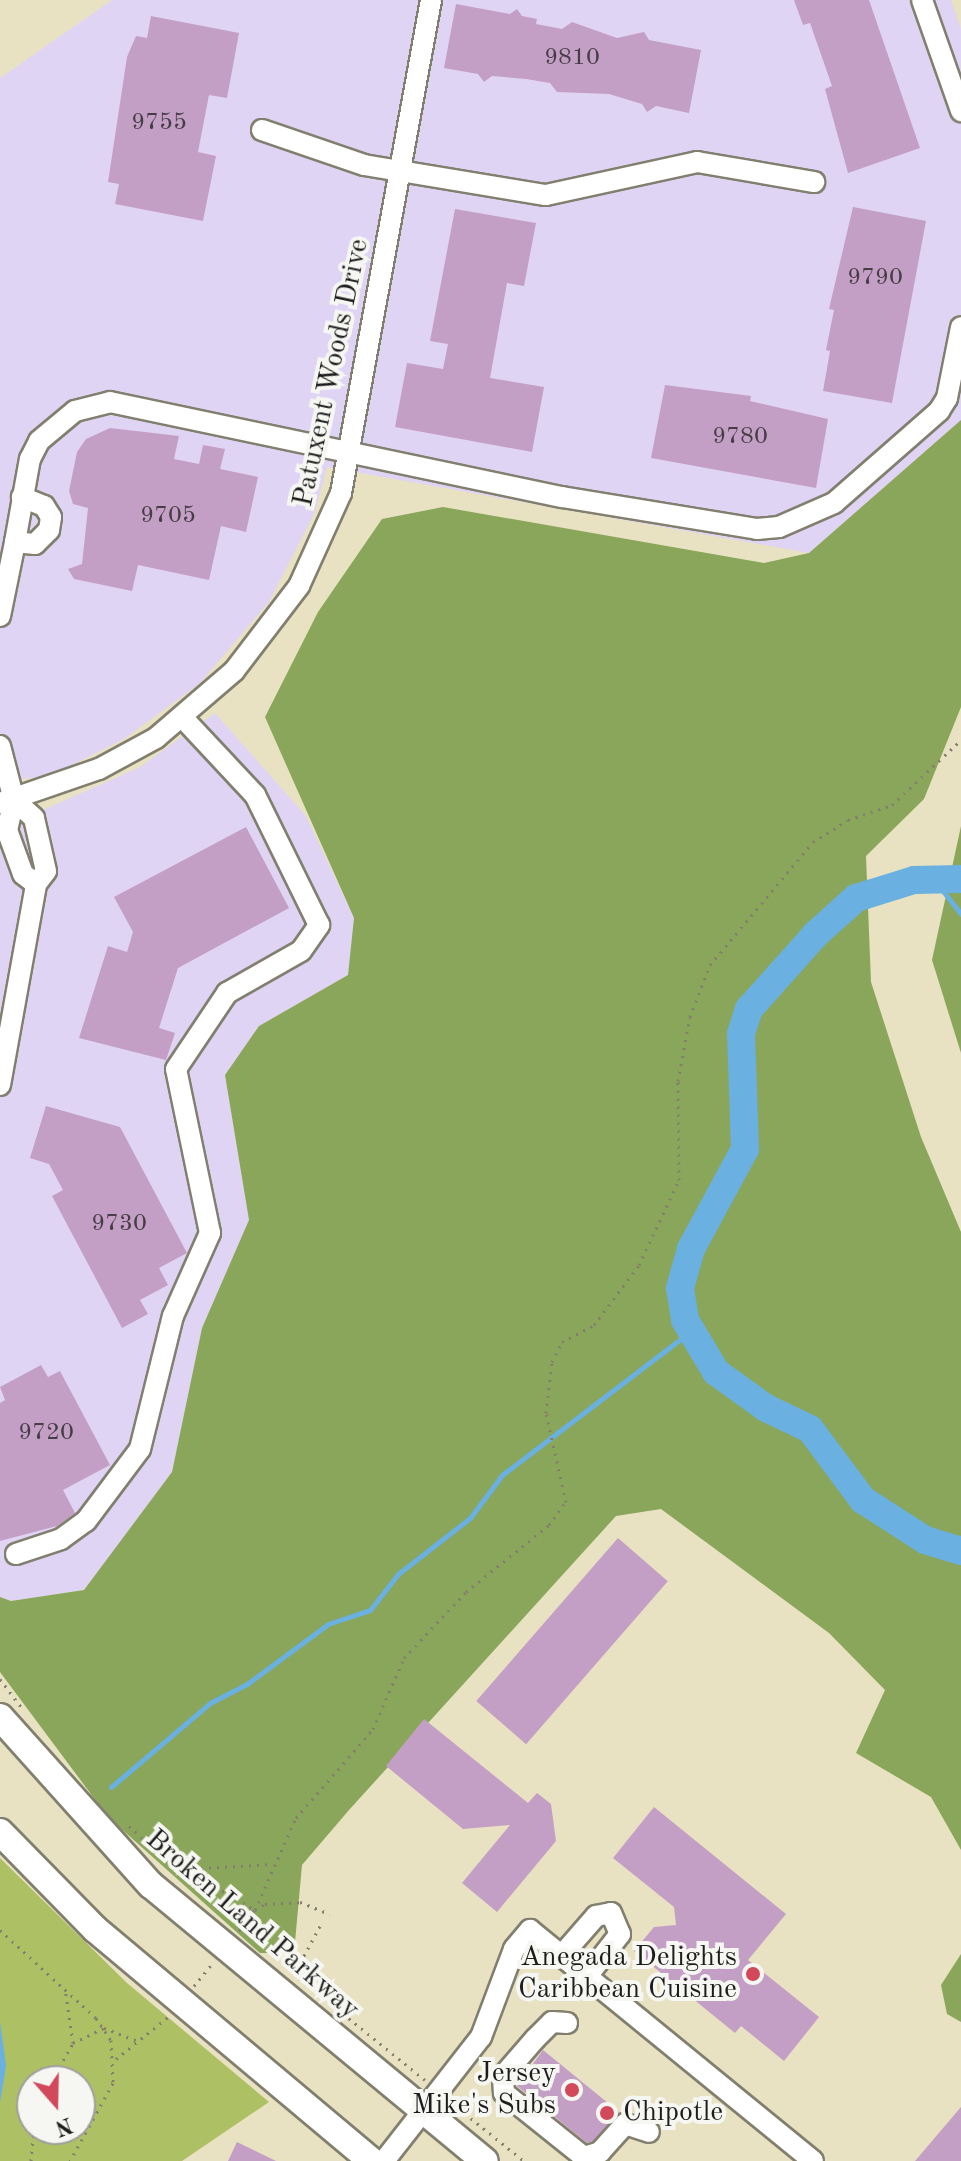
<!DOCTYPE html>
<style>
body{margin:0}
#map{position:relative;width:961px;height:2161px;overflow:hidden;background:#e8e2c2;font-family:"Old Standard TT",serif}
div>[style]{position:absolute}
.built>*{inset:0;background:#e0d4f4}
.green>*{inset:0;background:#aec064}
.forest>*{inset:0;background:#8aa65a}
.water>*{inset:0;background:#6ab0e1}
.stream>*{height:5px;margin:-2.5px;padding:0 2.5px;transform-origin:2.5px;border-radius:2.5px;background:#6ab0e1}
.river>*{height:28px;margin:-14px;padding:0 14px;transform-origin:14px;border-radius:14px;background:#6ab0e1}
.building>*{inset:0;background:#c49fc5;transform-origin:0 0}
.path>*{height:3px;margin-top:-1.5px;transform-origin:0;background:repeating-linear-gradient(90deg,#827f6f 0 2px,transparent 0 8px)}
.roads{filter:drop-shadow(2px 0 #827f6f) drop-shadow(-2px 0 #827f6f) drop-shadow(0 2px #827f6f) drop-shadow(0 -2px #827f6f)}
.minor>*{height:20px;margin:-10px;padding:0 10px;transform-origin:10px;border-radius:10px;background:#fff}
.major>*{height:26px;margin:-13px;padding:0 13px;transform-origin:13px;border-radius:13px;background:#fff}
.dots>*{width:22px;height:22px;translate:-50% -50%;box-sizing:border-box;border:4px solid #f6f6f2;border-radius:50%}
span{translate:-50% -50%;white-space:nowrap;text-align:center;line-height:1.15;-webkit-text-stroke:8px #f6f6f2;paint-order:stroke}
.number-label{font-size:24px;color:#463d46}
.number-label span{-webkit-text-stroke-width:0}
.street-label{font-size:28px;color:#1c1c1c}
.poi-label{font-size:28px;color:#1c1c1c}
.right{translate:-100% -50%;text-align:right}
.left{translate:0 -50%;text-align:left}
.north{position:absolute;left:16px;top:2065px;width:80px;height:80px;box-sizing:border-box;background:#f6f6f2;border:2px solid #9f9f9c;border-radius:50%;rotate:160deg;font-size:22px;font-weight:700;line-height:32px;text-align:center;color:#1c1c1c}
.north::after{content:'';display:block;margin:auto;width:28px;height:36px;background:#d1495b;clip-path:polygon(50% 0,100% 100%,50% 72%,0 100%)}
</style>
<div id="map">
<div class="built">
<i style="clip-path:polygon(112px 0,951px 0,961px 29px,961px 420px,809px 553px,327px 467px,315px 512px,269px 602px,199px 684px,124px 739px,52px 775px,0 782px,0 78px)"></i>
<i style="clip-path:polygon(215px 713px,306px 816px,354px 918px,348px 975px,259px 1026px,225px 1075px,249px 1220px,202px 1328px,172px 1472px,84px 1590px,11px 1601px,0 1597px,0 829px,140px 767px)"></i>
</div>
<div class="green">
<i style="clip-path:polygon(evenodd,0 1858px,127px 1983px,269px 2102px,182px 2161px,0 2161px,0 1858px,32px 2081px,80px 2081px,80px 2129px,32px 2129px,32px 2081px)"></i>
</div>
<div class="forest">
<i style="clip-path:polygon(961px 420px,961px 707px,924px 799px,866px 856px,871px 982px,921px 1137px,961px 1232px,961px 1850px,931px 1797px,856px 1753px,885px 1690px,829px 1633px,661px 1509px,616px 1516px,349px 1810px,302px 1865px,294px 1953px,260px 1953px,108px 1817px,0 1672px,0 1597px,11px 1601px,84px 1590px,172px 1472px,202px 1328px,249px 1220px,225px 1075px,259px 1026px,348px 975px,354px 918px,265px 717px,318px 612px,382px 519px,443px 507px,764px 563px,809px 553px)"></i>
<i style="clip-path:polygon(961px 826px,961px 1053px,932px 960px)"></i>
<i style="clip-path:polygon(961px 1954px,961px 2022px,947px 2014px,941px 1985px)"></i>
</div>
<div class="water">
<i style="clip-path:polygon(0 2021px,6px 2066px,0 2103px)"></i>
</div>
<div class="stream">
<i style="left:932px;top:877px;width:47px;rotate:51.9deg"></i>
<i style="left:111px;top:1787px;width:130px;rotate:-40.3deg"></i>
<i style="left:210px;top:1703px;width:42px;rotate:-27.2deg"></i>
<i style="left:247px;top:1684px;width:101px;rotate:-36.5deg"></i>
<i style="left:328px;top:1624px;width:44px;rotate:-18.4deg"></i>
<i style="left:370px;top:1610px;width:46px;rotate:-52.1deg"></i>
<i style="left:398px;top:1574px;width:91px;rotate:-37.9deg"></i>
<i style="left:470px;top:1518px;width:54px;rotate:-53.3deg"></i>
<i style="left:502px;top:1475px;width:236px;rotate:-37.3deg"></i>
</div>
<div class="river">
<i style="left:961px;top:879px;width:47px;rotate:178.8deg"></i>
<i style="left:914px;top:880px;width:61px;rotate:162.8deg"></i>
<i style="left:856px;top:898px;width:54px;rotate:138deg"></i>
<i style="left:816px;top:934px;width:101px;rotate:131.8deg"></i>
<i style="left:749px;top:1009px;width:26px;rotate:108deg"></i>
<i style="left:741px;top:1034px;width:115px;rotate:88deg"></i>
<i style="left:745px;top:1149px;width:114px;rotate:118.4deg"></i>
<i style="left:691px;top:1249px;width:41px;rotate:105.8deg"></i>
<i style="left:680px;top:1288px;width:32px;rotate:81deg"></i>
<i style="left:685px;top:1320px;width:61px;rotate:59.2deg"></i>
<i style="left:716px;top:1372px;width:62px;rotate:35.8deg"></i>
<i style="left:766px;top:1408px;width:49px;rotate:25.5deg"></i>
<i style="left:810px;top:1429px;width:89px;rotate:53.3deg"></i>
<i style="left:863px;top:1500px;width:74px;rotate:32.8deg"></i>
<i style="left:925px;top:1540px;width:38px;rotate:17deg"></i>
</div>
<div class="building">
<i style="clip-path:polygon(794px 0,869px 0,920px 148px,848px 173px,825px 89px,832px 86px,810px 23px,803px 25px)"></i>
<i style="clip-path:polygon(456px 4px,510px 14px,517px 9px,522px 16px,537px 19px,536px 24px,562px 29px,572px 22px,617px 38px,644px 32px,649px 40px,701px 50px,689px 113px,656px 106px,647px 112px,642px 104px,609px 94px,557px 92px,550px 83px,526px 79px,492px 76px,484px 82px,478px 74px,444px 68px)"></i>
<i style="clip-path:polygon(151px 16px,239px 33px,227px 98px,209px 95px,198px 152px,216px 156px,203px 221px,115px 204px,119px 184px,108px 182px,127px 57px,136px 36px,147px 38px)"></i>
<i style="clip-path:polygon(853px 207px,926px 221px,892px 403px,823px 391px,830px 351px,826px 350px,834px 310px,829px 309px)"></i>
<i style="clip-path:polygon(455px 209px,536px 223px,524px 286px,507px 283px,490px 378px,544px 387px,532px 452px,395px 427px,407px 363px,443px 369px,448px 344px,430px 341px)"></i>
<i style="clip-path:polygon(665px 385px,751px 396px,750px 401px,828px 419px,816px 488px,651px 458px)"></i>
<i style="clip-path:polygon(110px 428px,179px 436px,174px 459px,199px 464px,203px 445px,225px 449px,220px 469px,258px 477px,246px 532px,221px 526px,209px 580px,138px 565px,132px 591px,74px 579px,68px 569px,82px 564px,88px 508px,73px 504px,69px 491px,77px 452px,86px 439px)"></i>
<i style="clip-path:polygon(246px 827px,289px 908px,178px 968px,159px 1028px,175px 1033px,166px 1060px,79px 1038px,108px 946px,127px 952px,133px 932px,114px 897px)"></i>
<i style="clip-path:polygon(46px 1106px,120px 1127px,187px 1253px,159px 1268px,168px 1285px,140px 1300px,148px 1314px,122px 1328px,52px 1196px,63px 1190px,49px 1164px,30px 1158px)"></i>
<i style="clip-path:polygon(41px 1365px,48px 1377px,60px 1371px,110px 1465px,63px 1490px,75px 1513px,57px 1526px,0 1541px,0 1403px,5px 1400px,0 1387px)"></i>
<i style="left:618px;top:1538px;width:66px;height:216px;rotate:41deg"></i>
<i style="clip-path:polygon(424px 1719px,528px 1803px,537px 1793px,551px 1804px,556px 1841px,497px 1912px,462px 1883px,510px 1825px,463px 1829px,386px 1766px)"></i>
<i style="clip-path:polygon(654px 1807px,786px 1914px,748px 1960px,819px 2017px,784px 2061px,741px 2026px,735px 2033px,634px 1951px,654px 1927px,676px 1925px,674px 1907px,613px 1858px)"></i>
<i style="clip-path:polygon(543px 2050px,619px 2112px,593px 2141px,587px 2143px,517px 2086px)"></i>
<i style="clip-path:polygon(961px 2107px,961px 2161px,915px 2161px)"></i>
<i style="clip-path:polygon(237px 2142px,276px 2161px,228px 2161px)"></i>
</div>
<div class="path">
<i style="left:0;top:1679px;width:36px;rotate:53deg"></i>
<i style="left:129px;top:1826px;width:42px;rotate:42.1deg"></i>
<i style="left:160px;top:1854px;width:110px;rotate:30.5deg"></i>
<i style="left:255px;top:1910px;width:12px;rotate:-31deg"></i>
<i style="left:265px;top:1904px;width:35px;rotate:-3deg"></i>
<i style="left:300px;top:1902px;width:32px;rotate:22deg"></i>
<i style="left:185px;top:1869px;width:88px;rotate:-3.3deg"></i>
<i style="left:320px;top:1926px;width:47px;rotate:118.2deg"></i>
<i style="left:298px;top:1967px;width:11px;rotate:85deg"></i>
<i style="left:299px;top:1978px;width:162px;rotate:39deg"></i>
<i style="left:0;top:1930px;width:130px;rotate:42.5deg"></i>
<i style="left:96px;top:2018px;width:27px;rotate:56deg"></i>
<i style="left:111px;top:2040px;width:43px;rotate:87.3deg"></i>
<i style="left:113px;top:2083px;width:89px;rotate:118.9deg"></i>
<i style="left:239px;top:1931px;width:26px;rotate:-53deg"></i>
<i style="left:255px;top:1910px;width:101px;rotate:-66deg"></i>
<i style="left:296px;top:1818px;width:118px;rotate:-49.1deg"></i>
<i style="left:373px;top:1729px;width:77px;rotate:-66.4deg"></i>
<i style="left:404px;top:1658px;width:91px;rotate:-46.8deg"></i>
<i style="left:466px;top:1592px;width:107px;rotate:-38.9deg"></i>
<i style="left:549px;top:1525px;width:29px;rotate:-54deg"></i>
<i style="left:566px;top:1502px;width:91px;rotate:-102.7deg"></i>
<i style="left:546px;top:1413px;width:51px;rotate:-83.3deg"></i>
<i style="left:552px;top:1362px;width:22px;rotate:-63deg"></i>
<i style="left:562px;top:1342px;width:36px;rotate:-28deg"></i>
<i style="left:594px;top:1325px;width:75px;rotate:-53.1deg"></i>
<i style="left:639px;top:1265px;width:94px;rotate:-64.8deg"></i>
<i style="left:679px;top:1180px;width:99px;rotate:-90.6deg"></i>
<i style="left:678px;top:1081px;width:65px;rotate:-79.4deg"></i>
<i style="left:690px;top:1017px;width:56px;rotate:-69deg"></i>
<i style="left:710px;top:965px;width:160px;rotate:-50.1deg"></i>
<i style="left:813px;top:842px;width:41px;rotate:-32.2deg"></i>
<i style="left:848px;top:820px;width:46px;rotate:-18.8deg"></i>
<i style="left:892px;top:805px;width:95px;rotate:-43.3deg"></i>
<i style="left:194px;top:1986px;width:28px;rotate:-51deg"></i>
<i style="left:73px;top:2043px;width:34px;rotate:-26deg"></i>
<i style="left:104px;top:2028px;width:39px;rotate:21deg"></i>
<i style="left:116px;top:2059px;width:67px;rotate:-38.9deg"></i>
<i style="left:51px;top:2081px;width:44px;rotate:-59.9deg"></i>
<i style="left:73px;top:2043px;width:56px;rotate:-98.3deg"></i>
<i style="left:452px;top:2103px;width:92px;rotate:38.9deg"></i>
<i style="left:31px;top:2161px;width:32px;rotate:-85deg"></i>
</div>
<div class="roads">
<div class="minor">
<i style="left:922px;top:0;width:118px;rotate:70.6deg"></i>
<i style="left:262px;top:130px;width:108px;rotate:18.9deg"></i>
<i style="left:364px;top:165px;width:184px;rotate:9.4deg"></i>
<i style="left:546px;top:195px;width:155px;rotate:-12.3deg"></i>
<i style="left:697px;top:162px;width:119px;rotate:9.7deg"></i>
<i style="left:15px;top:542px;width:84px;rotate:-79.8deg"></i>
<i style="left:30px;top:459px;width:20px;rotate:-63deg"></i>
<i style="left:39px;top:441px;width:47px;rotate:-39.8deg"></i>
<i style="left:75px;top:411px;width:36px;rotate:-14deg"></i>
<i style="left:110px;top:402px;width:462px;rotate:11.9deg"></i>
<i style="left:562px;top:497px;width:198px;rotate:9.3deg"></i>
<i style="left:757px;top:529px;width:22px;rotate:-5deg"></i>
<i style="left:779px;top:527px;width:60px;rotate:-23.6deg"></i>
<i style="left:834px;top:503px;width:140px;rotate:-41.2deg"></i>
<i style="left:939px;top:411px;width:15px;rotate:-58deg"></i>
<i style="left:947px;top:398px;width:72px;rotate:-78.8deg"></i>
<i style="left:0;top:616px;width:76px;rotate:-78.5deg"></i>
<i style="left:15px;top:542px;width:20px;rotate:6deg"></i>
<i style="left:35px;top:544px;width:20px;rotate:-45deg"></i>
<i style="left:49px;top:530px;width:13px;rotate:-81deg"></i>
<i style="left:51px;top:517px;width:13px;rotate:-122deg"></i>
<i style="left:44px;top:506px;width:24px;rotate:-158deg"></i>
<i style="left:0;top:746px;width:56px;rotate:75.5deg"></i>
<i style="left:14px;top:800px;width:31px;rotate:103deg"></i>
<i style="left:7px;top:830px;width:47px;rotate:70deg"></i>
<i style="left:23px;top:874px;width:16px;rotate:38deg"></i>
<i style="left:0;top:803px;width:105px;rotate:-19deg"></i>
<i style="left:99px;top:769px;width:65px;rotate:-28.5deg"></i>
<i style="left:156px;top:738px;width:103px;rotate:-40.7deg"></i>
<i style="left:234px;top:671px;width:107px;rotate:-52.6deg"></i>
<i style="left:299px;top:586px;width:102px;rotate:-65.7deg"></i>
<i style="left:341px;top:493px;width:501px;rotate:-79.65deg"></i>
<i style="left:0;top:1085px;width:204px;rotate:-79.8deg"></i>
<i style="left:36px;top:884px;width:16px;rotate:-52deg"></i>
<i style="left:46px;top:871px;width:54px;rotate:-102.8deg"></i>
<i style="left:34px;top:818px;width:27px;rotate:-138deg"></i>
<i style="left:16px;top:1554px;width:47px;rotate:-18.4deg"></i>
<i style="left:61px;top:1539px;width:31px;rotate:-36deg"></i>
<i style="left:86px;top:1521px;width:90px;rotate:-53.1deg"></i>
<i style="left:140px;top:1449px;width:137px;rotate:-76.1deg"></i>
<i style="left:173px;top:1316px;width:91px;rotate:-66deg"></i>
<i style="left:210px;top:1233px;width:167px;rotate:-101.7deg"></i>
<i style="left:176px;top:1069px;width:92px;rotate:-56.1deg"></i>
<i style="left:227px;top:993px;width:85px;rotate:-29.6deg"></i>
<i style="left:301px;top:951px;width:32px;rotate:-55deg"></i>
<i style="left:319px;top:925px;width:145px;rotate:-116.2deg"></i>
<i style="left:255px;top:795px;width:105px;rotate:-133.1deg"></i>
<i style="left:562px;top:1955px;width:52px;rotate:-48.9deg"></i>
<i style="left:596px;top:1916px;width:15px;rotate:-11deg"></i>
<i style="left:611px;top:1913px;width:23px;rotate:67deg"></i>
<i style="left:620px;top:1934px;width:52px;rotate:128deg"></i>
<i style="left:567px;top:2023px;width:15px;rotate:-176deg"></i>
<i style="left:552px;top:2022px;width:24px;rotate:135deg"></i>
<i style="left:535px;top:2039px;width:49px;rotate:130.9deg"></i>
<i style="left:503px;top:2076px;width:17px;rotate:87deg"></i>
<i style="left:504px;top:2093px;width:102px;rotate:38.7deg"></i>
<i style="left:584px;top:2157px;width:17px;rotate:-17deg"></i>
<i style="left:600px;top:2152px;width:38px;rotate:-48deg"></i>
<i style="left:625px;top:2124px;width:25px;rotate:18deg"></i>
<i style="left:384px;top:2161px;width:157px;rotate:-52deg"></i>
<i style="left:481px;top:2037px;width:94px;rotate:-69.4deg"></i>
<i style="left:514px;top:1949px;width:25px;rotate:-50deg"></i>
<i style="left:530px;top:1930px;width:365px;rotate:39.2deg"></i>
</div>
<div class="major">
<i style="left:0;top:1717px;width:226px;rotate:48.1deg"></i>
<i style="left:151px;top:1885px;width:433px;rotate:39.6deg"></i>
<i style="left:0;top:1832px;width:136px;rotate:45.6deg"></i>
<i style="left:95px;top:1929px;width:361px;rotate:40deg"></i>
</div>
</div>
<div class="dots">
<i style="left:753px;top:1974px;background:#d1495b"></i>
<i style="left:572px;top:2090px;background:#d1495b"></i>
<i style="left:607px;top:2113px;background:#d1495b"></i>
</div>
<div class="number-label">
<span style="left:572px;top:59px">9810</span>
<span style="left:159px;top:124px">9755</span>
<span style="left:875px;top:279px">9790</span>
<span style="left:740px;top:438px">9780</span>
<span style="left:168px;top:517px">9705</span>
<span style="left:119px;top:1225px">9730</span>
<span style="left:46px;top:1434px">9720</span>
</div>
<div class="street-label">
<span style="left:332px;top:373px;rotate:-78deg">Patuxent Woods Drive</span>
<span style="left:252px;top:1925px;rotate:41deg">Broken Land Parkway</span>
</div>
<div class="poi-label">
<span class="right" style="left:737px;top:1974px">Anegada Delights<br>Caribbean Cuisine</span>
<span class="right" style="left:556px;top:2090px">Jersey<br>Mike's Subs</span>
<span class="left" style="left:623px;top:2113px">Chipotle</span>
</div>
<div class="north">N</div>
</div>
